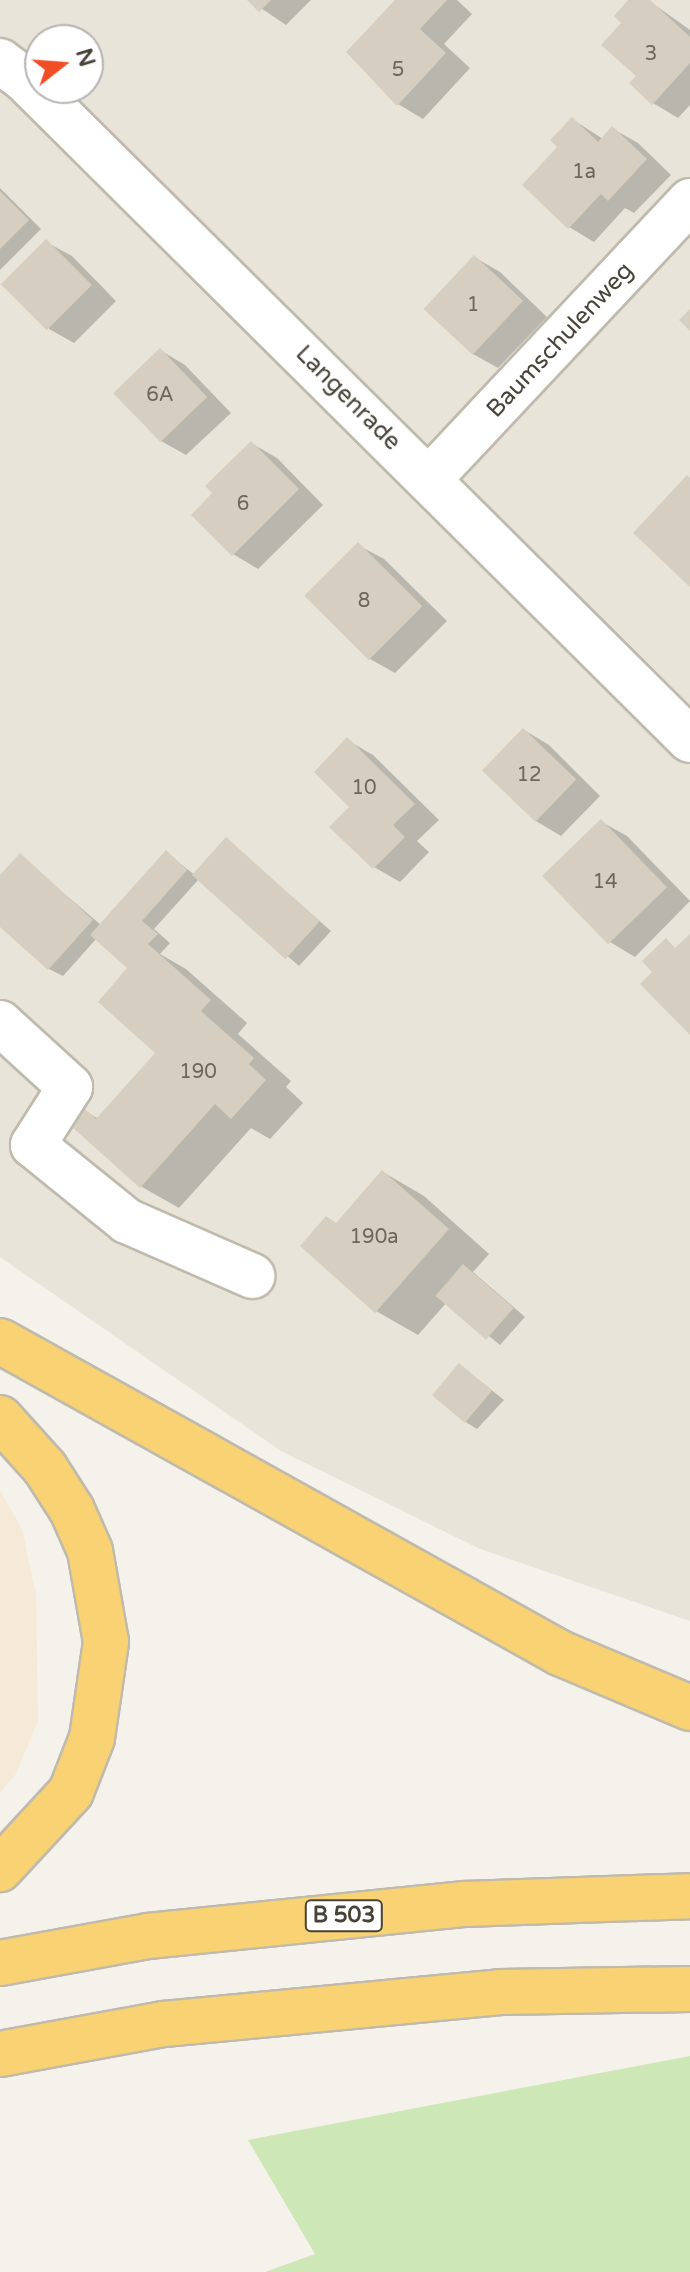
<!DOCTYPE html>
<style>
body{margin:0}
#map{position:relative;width:690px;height:2272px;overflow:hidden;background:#f5f2eb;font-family:"Varela Round",sans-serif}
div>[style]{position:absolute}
.residential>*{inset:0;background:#e8e4d9}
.commercial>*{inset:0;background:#f5ead7}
.green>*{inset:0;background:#cee7b6}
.shadow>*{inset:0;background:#0003}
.building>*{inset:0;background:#d6cec0;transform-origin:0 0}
.roads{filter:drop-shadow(2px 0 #c0baad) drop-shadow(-2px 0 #c0baad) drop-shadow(0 2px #c0baad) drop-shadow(0 -2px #c0baad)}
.minor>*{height:44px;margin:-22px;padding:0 22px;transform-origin:22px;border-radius:22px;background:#fff}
.highway>*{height:44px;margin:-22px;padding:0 22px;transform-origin:22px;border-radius:22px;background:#f8d273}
span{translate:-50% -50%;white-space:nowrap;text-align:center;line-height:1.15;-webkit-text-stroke:8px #fff;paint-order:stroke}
.number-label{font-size:20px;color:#6c665b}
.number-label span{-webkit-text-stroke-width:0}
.shield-label span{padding:2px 6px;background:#fff;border:2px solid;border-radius:6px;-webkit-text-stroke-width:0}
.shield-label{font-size:22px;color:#484339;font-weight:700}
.street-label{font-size:24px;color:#484339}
.north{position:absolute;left:24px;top:24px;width:80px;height:80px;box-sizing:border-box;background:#fff;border:2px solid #b6b4b0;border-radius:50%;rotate:73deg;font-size:22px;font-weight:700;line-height:32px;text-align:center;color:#484339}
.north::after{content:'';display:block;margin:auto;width:28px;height:36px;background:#f14e26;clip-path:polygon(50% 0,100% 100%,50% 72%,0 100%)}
</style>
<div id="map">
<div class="residential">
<i style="clip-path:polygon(evenodd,0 0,690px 0,690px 1621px,480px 1549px,281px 1451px,0 1257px,0 0,40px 40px,88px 40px,88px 88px,40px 88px,40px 40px)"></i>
</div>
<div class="commercial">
<i style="clip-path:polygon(0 1490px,22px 1529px,36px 1594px,38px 1721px,16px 1774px,0 1793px)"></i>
</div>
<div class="green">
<i style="clip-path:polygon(690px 2056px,690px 2272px,265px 2272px,315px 2254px,248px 2140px)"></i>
</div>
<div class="shadow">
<i style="clip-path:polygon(249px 0,311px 0,286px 25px)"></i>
<i style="clip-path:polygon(397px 0,457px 0,472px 14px,444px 44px,470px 68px,423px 119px,398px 104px)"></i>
<i style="clip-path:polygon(631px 0,648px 0,690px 30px,690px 105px,678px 118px,653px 103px,638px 76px,624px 23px)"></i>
<i style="clip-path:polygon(572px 119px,603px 139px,613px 129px,638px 143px,671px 175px,634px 213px,625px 208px,594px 242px,569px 227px)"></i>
<i style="clip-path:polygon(0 188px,41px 229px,0 270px)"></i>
<i style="clip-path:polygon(46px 242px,72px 256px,116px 301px,74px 343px,49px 329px)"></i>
<i style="clip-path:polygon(474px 257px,500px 272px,547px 317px,498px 368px,473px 354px)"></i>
<i style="clip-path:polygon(160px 350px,185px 365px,231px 413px,186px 455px,161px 441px)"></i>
<i style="clip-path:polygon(251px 443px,277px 458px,323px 505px,258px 569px,233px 554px,215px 493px)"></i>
<i style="clip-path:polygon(358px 545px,384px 559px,447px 621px,395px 673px,370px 659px)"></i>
<i style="clip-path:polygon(524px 730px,549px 745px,600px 796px,561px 836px,536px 821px)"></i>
<i style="clip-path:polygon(347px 740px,373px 755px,439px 820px,417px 841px,429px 852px,400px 882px,374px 867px,352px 807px)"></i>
<i style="clip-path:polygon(602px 822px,627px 836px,690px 901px,635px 957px,610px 942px)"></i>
<i style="clip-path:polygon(227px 840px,331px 931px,299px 966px,199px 879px,154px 929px,170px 943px,160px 954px,186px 969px,247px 1023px,238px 1034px,291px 1081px,286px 1087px,303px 1103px,270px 1139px,251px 1128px,179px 1208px,142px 1187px,73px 1126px,86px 1112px,99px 1119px,158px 1053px,130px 968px,97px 938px,63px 976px,49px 969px,0 924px,0 878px,20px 856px,101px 925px,166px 853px,195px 875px)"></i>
<i style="clip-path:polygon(383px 1172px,424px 1196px,489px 1254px,473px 1272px,525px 1317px,500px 1345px,447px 1302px,418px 1335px,376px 1311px,337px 1224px)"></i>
<i style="clip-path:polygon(460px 1365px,504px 1400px,477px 1429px,464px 1421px)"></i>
</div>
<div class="building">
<i style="clip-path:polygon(247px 0,271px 0,259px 12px)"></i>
<i style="clip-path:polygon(395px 0,447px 0,420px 29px,446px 53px,397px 106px,346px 52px)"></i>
<i style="clip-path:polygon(628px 0,650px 0,690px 37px,690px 63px,652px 105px,629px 83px,636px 76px,601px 45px,621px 23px,614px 16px)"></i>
<i style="clip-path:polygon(572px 117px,598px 142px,612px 126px,647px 159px,608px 201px,601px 194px,568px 229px,522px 185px,557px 147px,550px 140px)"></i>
<i style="clip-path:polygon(0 191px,29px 220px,0 249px)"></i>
<i style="left:46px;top:239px;width:65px;height:64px;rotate:45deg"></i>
<i style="left:474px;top:255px;width:67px;height:74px;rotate:43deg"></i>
<i style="clip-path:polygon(690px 309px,690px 331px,679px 320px)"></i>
<i style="left:160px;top:348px;width:68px;height:65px;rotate:46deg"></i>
<i style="clip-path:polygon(251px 441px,299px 489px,232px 556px,191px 515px,212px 493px,205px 486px)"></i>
<i style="clip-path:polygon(687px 475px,690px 478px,690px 587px,633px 533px)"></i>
<i style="left:358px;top:542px;width:91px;height:76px;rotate:45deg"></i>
<i style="left:523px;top:728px;width:74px;height:59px;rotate:44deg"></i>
<i style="clip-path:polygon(347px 737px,415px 804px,393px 825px,405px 837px,373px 869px,329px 827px,349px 807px,314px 772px)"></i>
<i style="left:601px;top:819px;width:95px;height:82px;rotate:46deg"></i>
<i style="left:226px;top:837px;width:126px;height:51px;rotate:42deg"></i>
<i style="clip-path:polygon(166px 850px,187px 870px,142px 921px,158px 934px,148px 944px,211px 1000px,201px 1011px,254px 1058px,249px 1064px,266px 1080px,231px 1119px,215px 1104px,140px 1188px,71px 1126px,85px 1109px,96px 1119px,155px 1053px,98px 1002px,127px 968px,90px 935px)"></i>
<i style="clip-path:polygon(20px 853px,93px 920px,48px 970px,0 927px,0 875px)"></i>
<i style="clip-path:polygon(690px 934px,690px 1035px,640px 984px,652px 972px,642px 961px,666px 938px,675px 948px)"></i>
<i style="clip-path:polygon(382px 1170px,449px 1229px,375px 1313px,300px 1246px,326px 1216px,336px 1223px)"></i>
<i style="left:463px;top:1264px;width:67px;height:42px;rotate:41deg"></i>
<i style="left:459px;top:1363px;width:43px;height:42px;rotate:40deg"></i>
</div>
<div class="roads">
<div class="minor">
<i style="left:0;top:61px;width:31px;rotate:37deg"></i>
<i style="left:25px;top:80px;width:937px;rotate:44.78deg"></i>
<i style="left:430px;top:478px;width:380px;rotate:-46.8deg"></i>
<i style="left:0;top:1023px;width:95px;rotate:42.4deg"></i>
<i style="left:70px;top:1087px;width:69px;rotate:122.5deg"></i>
<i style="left:33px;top:1145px;width:121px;rotate:39deg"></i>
<i style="left:127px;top:1221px;width:137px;rotate:23.7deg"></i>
</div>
<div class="highway">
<i style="left:0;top:1341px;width:641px;rotate:29.12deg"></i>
<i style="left:560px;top:1653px;width:141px;rotate:22.9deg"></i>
<i style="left:0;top:1418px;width:67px;rotate:48deg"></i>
<i style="left:45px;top:1468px;width:50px;rotate:57.3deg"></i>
<i style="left:72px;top:1510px;width:45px;rotate:66.3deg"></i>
<i style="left:90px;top:1551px;width:92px;rotate:80deg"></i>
<i style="left:106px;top:1642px;width:97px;rotate:98.3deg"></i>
<i style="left:92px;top:1738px;width:58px;rotate:111.3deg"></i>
<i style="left:71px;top:1792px;width:105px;rotate:132.7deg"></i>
<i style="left:0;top:1963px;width:150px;rotate:-10.3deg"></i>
<i style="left:148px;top:1936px;width:319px;rotate:-5.8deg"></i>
<i style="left:465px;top:1904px;width:225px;rotate:-2deg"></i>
<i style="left:0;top:2054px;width:167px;rotate:-10.4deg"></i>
<i style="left:164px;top:2024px;width:338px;rotate:-5.4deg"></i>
<i style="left:500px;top:1992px;width:190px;rotate:-0.9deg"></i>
</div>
</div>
<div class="number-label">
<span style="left:651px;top:54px">3</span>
<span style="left:398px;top:70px">5</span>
<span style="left:584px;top:172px">1a</span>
<span style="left:473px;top:305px">1</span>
<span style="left:160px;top:395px">6A</span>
<span style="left:243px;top:504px">6</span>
<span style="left:364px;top:601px">8</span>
<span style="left:529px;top:775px">12</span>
<span style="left:364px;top:788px">10</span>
<span style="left:605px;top:882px">14</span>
<span style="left:198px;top:1072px">190</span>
<span style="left:374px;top:1237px">190a</span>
</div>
<div class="shield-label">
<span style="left:344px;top:1916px">B 503</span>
</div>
<div class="street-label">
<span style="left:560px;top:340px;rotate:-47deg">Baumschulenweg</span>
<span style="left:348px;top:398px;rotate:45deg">Langenrade</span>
</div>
<div class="north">N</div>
</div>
